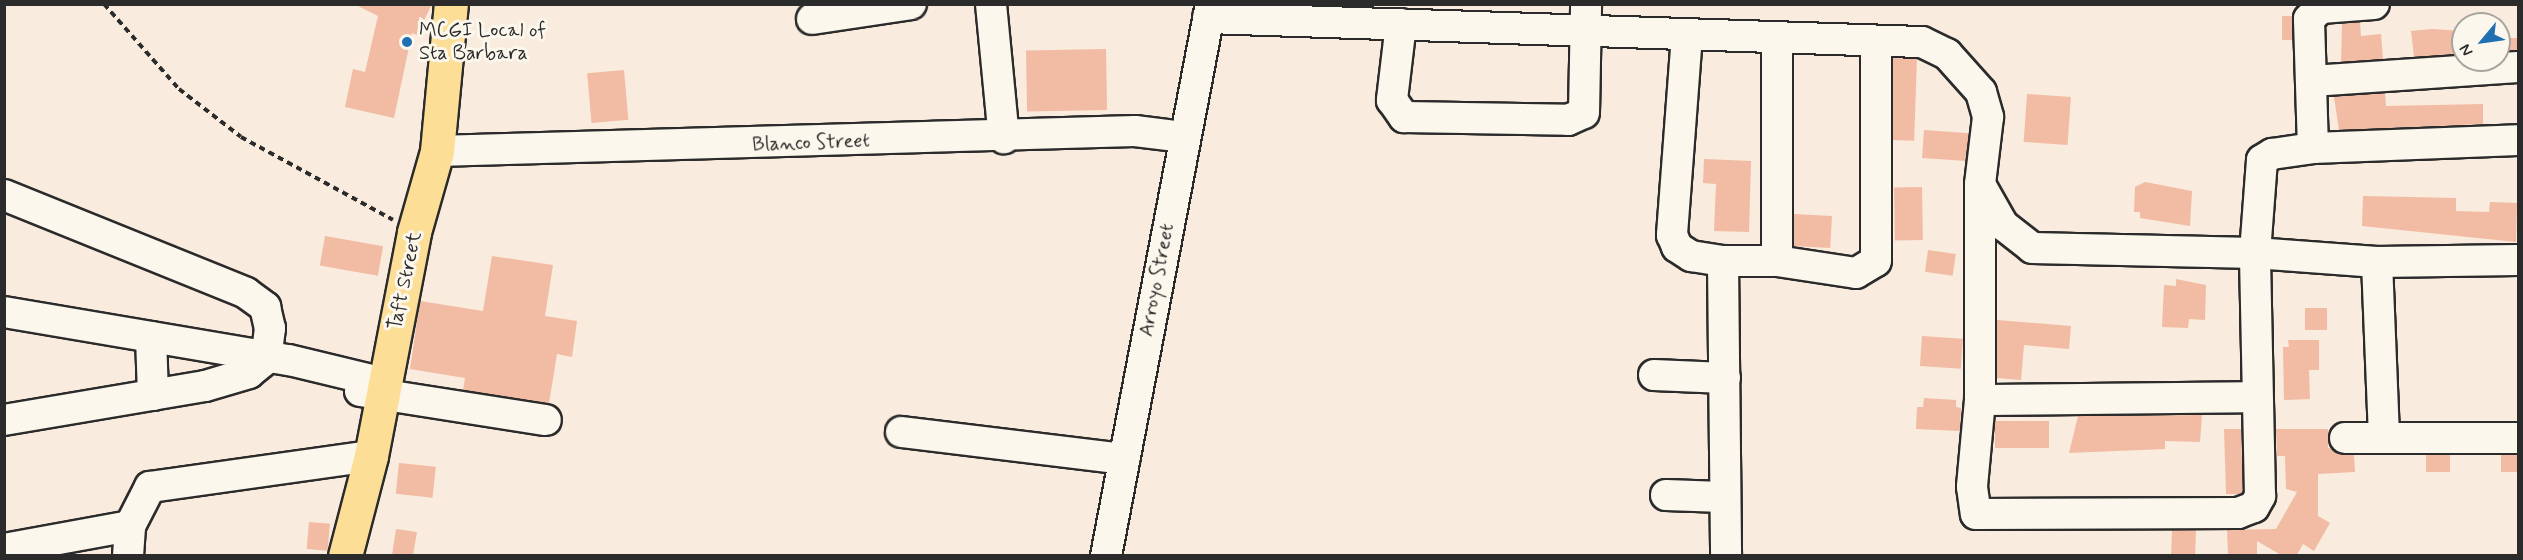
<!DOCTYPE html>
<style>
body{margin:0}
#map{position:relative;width:2523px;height:560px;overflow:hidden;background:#f9ebdd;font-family:Mynerve,sans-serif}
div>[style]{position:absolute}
.building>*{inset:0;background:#f1bca3;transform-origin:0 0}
.path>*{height:4px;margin-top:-2px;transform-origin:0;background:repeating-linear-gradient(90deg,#2b2b2b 0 6px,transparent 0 10.5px)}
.roads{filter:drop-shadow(2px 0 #2b2b2b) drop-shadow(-2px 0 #2b2b2b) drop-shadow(0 2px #2b2b2b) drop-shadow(0 -2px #2b2b2b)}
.minor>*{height:30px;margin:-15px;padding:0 15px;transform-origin:15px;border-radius:15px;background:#fbf7ec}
.major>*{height:33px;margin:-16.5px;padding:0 16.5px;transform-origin:16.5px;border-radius:16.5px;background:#fdde96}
.dots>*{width:16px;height:16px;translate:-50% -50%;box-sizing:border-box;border:3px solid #fbf7ec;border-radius:50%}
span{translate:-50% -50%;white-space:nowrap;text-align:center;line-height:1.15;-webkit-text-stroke:6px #fbf7ec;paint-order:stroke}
.poi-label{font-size:20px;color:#2b2b2b}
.left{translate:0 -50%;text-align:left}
.street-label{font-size:20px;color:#2b2b2b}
.frame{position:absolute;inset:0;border:6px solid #2b2b2b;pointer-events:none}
.north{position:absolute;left:2451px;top:12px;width:60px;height:60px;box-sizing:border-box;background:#fbf7ec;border:2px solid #a8a59f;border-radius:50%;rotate:241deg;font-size:16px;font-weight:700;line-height:24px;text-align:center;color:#2b2b2b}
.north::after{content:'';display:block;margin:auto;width:21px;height:27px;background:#1f6fb2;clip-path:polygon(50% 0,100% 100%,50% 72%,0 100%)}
</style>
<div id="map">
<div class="building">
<i style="clip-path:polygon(354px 4px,432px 4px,417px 35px,412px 33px,394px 118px,345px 107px,353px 69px,365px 72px,378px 16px)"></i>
<i style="left:2282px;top:16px;width:10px;height:24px"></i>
<i style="clip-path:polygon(2360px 22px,2361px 36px,2381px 34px,2383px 59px,2341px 62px,2342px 24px)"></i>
<i style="clip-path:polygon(2432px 29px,2463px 31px,2463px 53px,2414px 57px,2411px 31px)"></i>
<i style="left:2499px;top:38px;width:19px;height:13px"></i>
<i style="left:1106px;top:49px;width:61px;height:80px;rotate:89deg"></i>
<i style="left:1893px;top:58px;width:24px;height:82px;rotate:2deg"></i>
<i style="left:624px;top:70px;width:50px;height:37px;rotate:85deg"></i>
<i style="clip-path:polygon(2385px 93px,2386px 106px,2483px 104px,2483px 124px,2339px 130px,2334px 97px)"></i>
<i style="left:2027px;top:94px;width:44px;height:48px;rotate:4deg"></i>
<i style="left:1924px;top:130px;width:45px;height:28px;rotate:4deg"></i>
<i style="clip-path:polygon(1704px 159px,1751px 161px,1749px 232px,1714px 231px,1716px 184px,1703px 183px)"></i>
<i style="clip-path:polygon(2145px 182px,2192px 191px,2190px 226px,2140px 218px,2140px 212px,2134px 212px,2135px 187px)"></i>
<i style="left:1922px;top:187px;width:53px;height:28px;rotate:89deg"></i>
<i style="clip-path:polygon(2363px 196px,2456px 198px,2456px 211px,2489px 212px,2490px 202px,2517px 203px,2516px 242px,2362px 226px)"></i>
<i style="left:1794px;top:214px;width:38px;height:32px;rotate:3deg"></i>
<i style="left:325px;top:236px;width:59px;height:30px;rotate:10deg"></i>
<i style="left:1928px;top:250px;width:28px;height:22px;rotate:8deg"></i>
<i style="clip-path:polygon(492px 256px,553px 265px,545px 316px,577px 321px,572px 357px,557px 354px,549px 403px,463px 390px,465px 378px,410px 369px,420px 301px,483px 311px)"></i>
<i style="clip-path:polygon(2176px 279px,2206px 285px,2205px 320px,2189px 319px,2188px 328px,2162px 327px,2164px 285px,2176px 286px)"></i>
<i style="left:2305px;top:308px;width:22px;height:22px"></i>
<i style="clip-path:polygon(1997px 320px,2071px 326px,2069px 349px,2024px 345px,2021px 380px,1997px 378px)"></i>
<i style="left:1922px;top:336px;width:41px;height:30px;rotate:4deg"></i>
<i style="clip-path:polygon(2288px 340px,2319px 340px,2319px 370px,2309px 370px,2310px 399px,2284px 400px,2283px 347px,2289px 347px)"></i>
<i style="clip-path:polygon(1924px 398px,1956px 400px,1956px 407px,1961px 408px,1960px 431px,1916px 429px,1917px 407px,1923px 407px)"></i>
<i style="clip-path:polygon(2202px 415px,2200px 442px,2165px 441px,2165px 449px,2069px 453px,2078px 416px)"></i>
<i style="left:1995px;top:421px;width:54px;height:27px"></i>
<i style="clip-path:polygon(2224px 429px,2241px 429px,2243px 492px,2239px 494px,2226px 494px)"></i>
<i style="clip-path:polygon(2276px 429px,2328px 429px,2328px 448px,2354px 455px,2355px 472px,2318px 474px,2318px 516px,2330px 523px,2314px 551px,2303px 544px,2297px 555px,2281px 555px,2257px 541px,2257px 555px,2228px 555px,2227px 530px,2276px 529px,2297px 492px,2286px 489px,2285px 456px,2277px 456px)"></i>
<i style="left:2426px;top:455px;width:24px;height:17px"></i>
<i style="left:2501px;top:455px;width:17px;height:17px"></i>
<i style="left:399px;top:463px;width:37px;height:31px;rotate:6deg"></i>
<i style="left:309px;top:522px;width:21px;height:27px;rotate:5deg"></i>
<i style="clip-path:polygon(396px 529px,417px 532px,413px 555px,392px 555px)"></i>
<i style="left:2196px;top:530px;width:25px;height:24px;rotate:92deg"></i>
</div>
<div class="path">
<i style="left:104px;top:4px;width:113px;rotate:48.6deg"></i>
<i style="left:179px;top:89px;width:78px;rotate:37.7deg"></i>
<i style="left:241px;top:137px;width:173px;rotate:28.6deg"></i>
</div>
<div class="roads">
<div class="minor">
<i style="left:991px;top:4px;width:135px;rotate:84.5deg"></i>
<i style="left:1208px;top:18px;width:714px;rotate:1.93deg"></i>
<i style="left:1922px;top:42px;width:28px;rotate:26deg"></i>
<i style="left:1947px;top:54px;width:51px;rotate:48.2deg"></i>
<i style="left:1981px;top:92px;width:26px;rotate:74deg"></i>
<i style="left:1988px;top:117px;width:67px;rotate:96.8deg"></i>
<i style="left:1980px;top:184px;width:216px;rotate:90deg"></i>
<i style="left:1980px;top:400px;width:87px;rotate:95.3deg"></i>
<i style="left:1972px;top:487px;width:27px;rotate:82deg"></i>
<i style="left:1976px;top:514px;width:262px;rotate:-0.2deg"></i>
<i style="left:2238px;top:513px;width:17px;rotate:-21deg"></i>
<i style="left:2254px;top:507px;width:13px;rotate:-61deg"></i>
<i style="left:2260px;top:496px;width:243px;rotate:-91.2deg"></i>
<i style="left:2255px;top:253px;width:93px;rotate:-85.7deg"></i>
<i style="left:2262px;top:160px;width:12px;rotate:-31deg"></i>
<i style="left:2272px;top:154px;width:41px;rotate:-8.3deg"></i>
<i style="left:2313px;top:148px;width:205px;rotate:-2.2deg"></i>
<i style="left:812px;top:19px;width:100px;rotate:-8.6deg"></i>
<i style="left:1401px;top:24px;width:77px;rotate:96.8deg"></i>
<i style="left:1392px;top:100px;width:21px;rotate:55deg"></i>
<i style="left:1404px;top:117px;width:164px;rotate:1deg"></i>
<i style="left:1568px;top:120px;width:17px;rotate:-24deg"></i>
<i style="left:1584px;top:113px;width:109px;rotate:-88.9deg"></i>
<i style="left:1687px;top:35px;width:201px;rotate:94.3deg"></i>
<i style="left:1672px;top:235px;width:13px;rotate:67deg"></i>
<i style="left:1677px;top:247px;width:17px;rotate:33deg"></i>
<i style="left:1691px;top:256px;width:32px;rotate:9deg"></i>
<i style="left:1723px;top:261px;width:54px"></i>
<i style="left:1777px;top:261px;width:80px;rotate:8.6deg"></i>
<i style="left:1856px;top:273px;width:23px;rotate:-31deg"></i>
<i style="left:1876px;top:261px;width:219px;rotate:-90deg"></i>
<i style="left:2312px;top:81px;width:206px;rotate:-3.9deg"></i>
<i style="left:2313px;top:148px;width:129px;rotate:-91.8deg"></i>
<i style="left:2309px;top:19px;width:16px;rotate:-43deg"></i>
<i style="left:2321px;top:8px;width:53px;rotate:-4.3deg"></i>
<i style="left:437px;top:151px;width:698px;rotate:-1.64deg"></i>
<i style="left:1135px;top:131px;width:48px;rotate:7.1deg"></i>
<i style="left:1982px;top:188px;width:43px;rotate:60.4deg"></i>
<i style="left:2003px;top:225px;width:37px;rotate:38deg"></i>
<i style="left:2032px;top:248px;width:223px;rotate:1.3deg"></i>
<i style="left:2255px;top:253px;width:122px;rotate:4.2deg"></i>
<i style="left:2377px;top:262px;width:141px;rotate:-0.8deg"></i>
<i style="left:4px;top:195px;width:261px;rotate:22deg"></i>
<i style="left:246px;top:293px;width:24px;rotate:36deg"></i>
<i style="left:265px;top:307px;width:22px;rotate:77deg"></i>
<i style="left:270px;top:328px;width:31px;rotate:97deg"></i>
<i style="left:266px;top:359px;width:22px;rotate:141deg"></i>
<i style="left:249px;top:373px;width:46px;rotate:163.5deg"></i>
<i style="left:205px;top:386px;width:204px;rotate:170.4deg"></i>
<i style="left:1723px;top:261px;width:295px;rotate:89.4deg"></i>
<i style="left:1777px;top:261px;width:223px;rotate:-90deg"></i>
<i style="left:2377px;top:262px;width:174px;rotate:87.7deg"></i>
<i style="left:4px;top:312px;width:289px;rotate:9.6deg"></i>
<i style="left:289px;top:360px;width:98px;rotate:13.6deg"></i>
<i style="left:151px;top:337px;width:58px;rotate:88deg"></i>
<i style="left:1654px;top:375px;width:71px;rotate:2.4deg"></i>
<i style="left:360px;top:391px;width:188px;rotate:8.9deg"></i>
<i style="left:1980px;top:400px;width:277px;rotate:-0.6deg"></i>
<i style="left:901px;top:432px;width:225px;rotate:6.9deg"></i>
<i style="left:2345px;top:438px;width:173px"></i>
<i style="left:1666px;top:495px;width:57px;rotate:2deg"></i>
<i style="left:4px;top:549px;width:128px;rotate:-10.3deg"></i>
<i style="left:130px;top:526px;width:44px;rotate:-62.9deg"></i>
<i style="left:150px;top:487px;width:223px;rotate:-8deg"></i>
<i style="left:128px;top:556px;width:30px;rotate:-86deg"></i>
<i style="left:1106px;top:556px;width:562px;rotate:-79.23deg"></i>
</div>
<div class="major">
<i style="left:345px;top:556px;width:103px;rotate:-75.4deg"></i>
<i style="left:371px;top:456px;width:228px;rotate:-79.1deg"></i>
<i style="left:414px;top:232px;width:84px;rotate:-74.1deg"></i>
<i style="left:437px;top:151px;width:148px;rotate:-84.6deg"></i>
</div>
</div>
<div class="dots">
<i style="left:407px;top:42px;background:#1f6fb2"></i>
</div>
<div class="poi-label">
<span class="left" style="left:419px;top:42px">MCGI Local of<br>Sta Barbara</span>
</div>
<div class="street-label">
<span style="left:811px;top:143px;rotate:-2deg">Blanco Street</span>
<span style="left:1157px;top:280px;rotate:-79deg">Arroyo Street</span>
<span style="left:405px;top:281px;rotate:-78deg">Taft Street</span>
</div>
<div class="frame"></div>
<div class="north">N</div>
</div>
